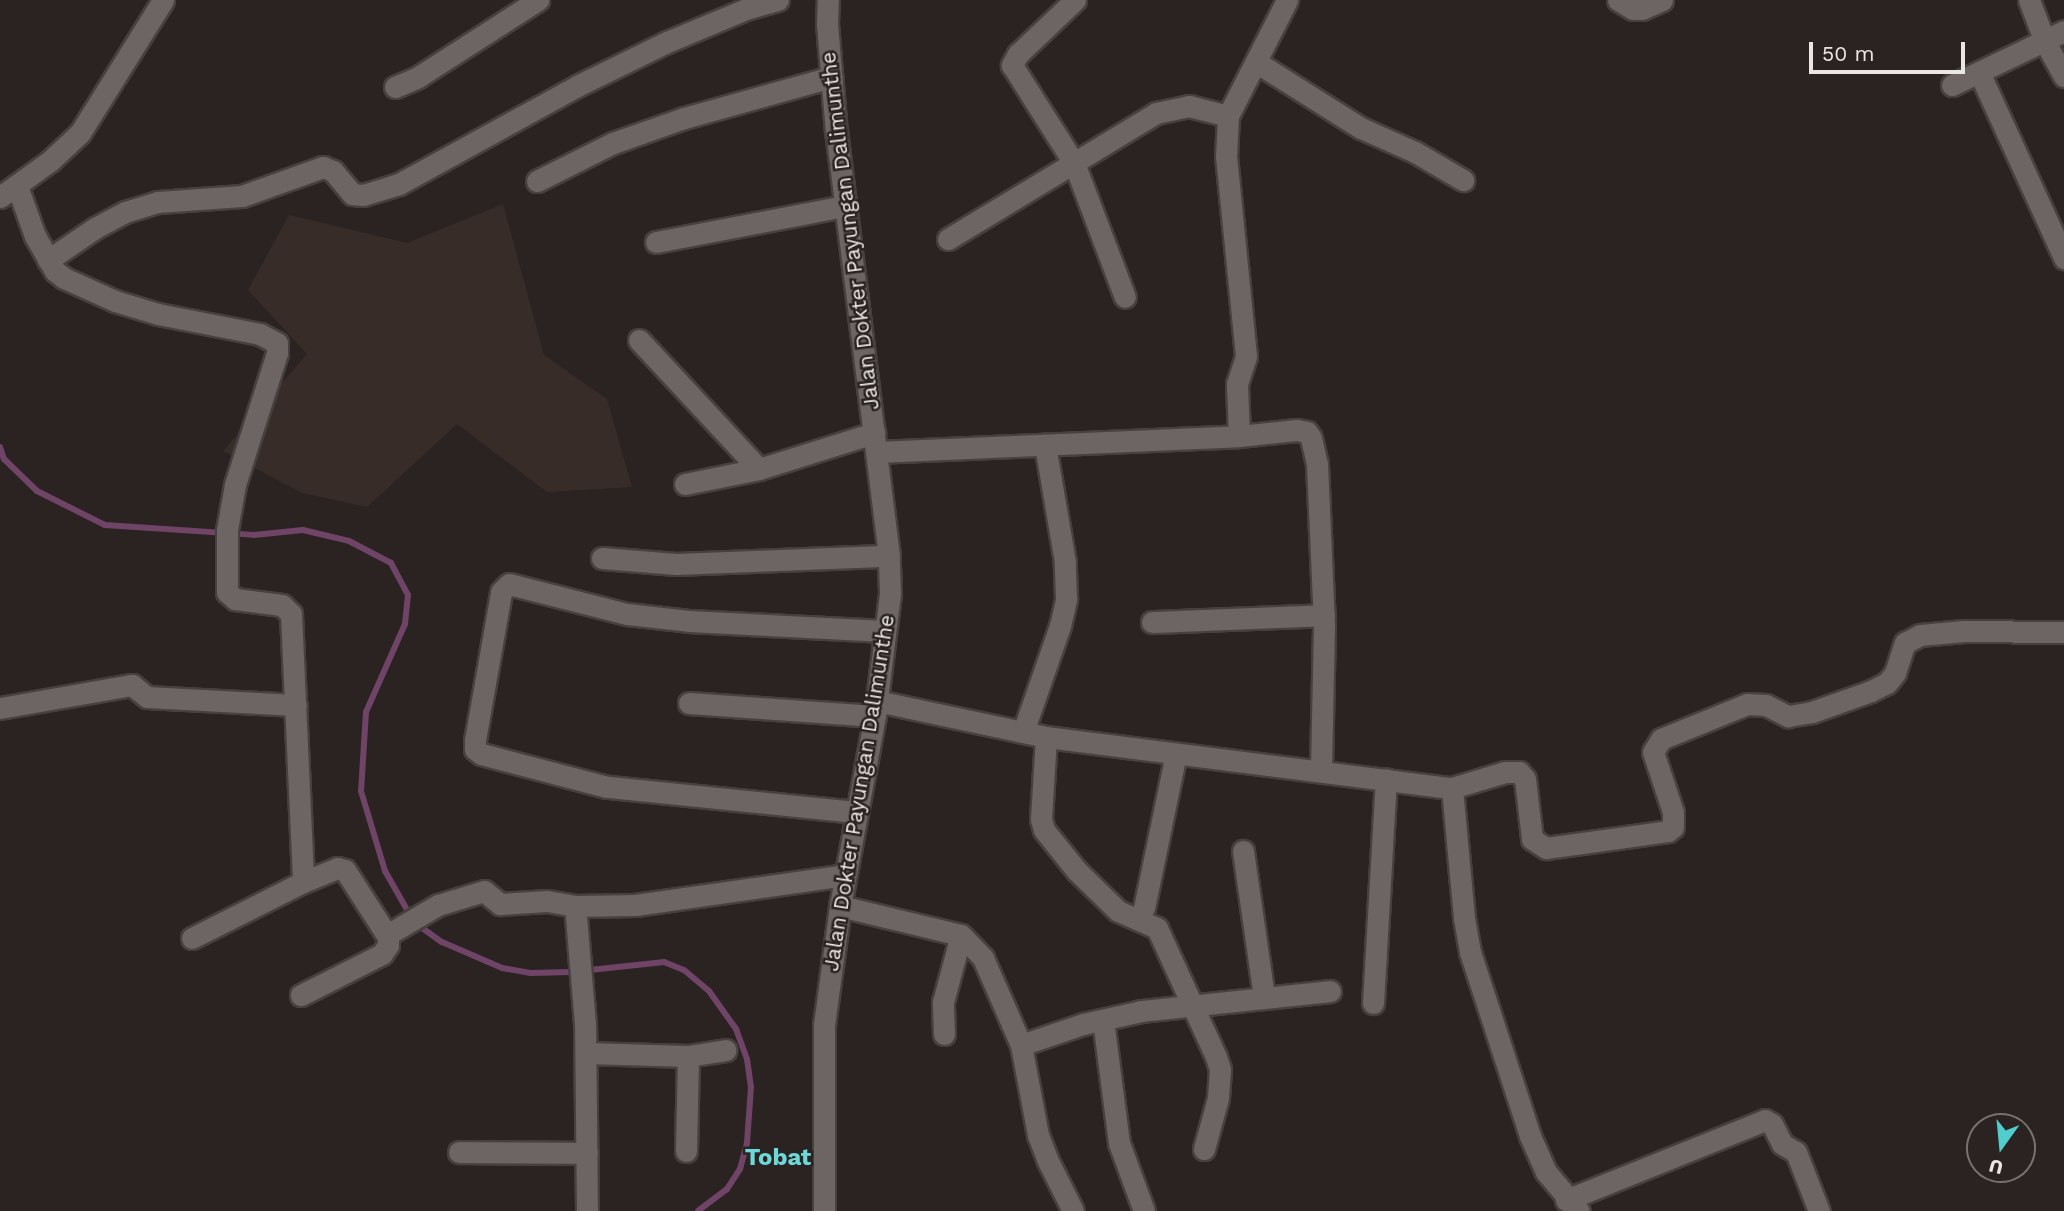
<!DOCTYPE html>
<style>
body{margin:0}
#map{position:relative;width:2064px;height:1211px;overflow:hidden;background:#2a2322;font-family:"Work Sans",sans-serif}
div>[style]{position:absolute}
.built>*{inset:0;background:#382c28}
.stream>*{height:6px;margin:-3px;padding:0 3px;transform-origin:3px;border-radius:3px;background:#6f4467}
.roads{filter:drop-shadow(2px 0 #46413f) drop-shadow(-2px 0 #46413f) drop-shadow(0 2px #46413f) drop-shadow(0 -2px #46413f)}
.minor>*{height:21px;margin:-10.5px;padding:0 10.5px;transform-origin:10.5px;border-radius:10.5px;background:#6c6563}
span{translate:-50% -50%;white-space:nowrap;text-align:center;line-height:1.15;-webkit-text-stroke:5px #2a2322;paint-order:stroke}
.street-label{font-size:21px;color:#eae6e4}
.quarter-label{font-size:24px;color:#6cd9d8;font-weight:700}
.north{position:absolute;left:1966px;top:1113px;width:70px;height:70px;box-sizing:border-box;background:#2a2322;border:2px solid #777170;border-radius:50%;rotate:195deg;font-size:19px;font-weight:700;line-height:28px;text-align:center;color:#eae6e4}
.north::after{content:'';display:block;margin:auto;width:24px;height:32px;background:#52cdcd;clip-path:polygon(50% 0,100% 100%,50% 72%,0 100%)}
.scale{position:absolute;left:1809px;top:42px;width:156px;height:32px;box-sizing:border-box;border:4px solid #eae6e4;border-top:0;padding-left:9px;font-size:21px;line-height:24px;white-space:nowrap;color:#eae6e4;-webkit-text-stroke:5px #2a2322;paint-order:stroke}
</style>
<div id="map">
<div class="built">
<i style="clip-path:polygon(503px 204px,544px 355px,607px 399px,632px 487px,547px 492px,457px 424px,367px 507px,302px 493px,223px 451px,307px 354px,248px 290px,289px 215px,407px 243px)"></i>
</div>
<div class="stream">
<i style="left:0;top:447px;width:13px;rotate:72deg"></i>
<i style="left:4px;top:459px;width:46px;rotate:44.1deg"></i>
<i style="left:37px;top:491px;width:76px;rotate:26.6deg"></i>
<i style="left:105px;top:525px;width:149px;rotate:3.8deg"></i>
<i style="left:254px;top:535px;width:49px;rotate:-5.8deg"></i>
<i style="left:303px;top:530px;width:47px;rotate:13.4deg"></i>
<i style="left:349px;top:541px;width:47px;rotate:27.6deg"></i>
<i style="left:391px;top:563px;width:36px;rotate:62deg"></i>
<i style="left:408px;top:595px;width:29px;rotate:96deg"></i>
<i style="left:405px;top:624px;width:96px;rotate:113.9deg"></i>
<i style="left:366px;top:712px;width:79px;rotate:93.6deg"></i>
<i style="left:361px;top:791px;width:84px;rotate:73.3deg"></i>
<i style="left:385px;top:871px;width:59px;rotate:60.4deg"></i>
<i style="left:414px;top:922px;width:34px;rotate:36deg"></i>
<i style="left:442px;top:942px;width:65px;rotate:23.4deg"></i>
<i style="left:502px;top:968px;width:29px;rotate:10deg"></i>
<i style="left:531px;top:973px;width:40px;rotate:-1.4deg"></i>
<i style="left:571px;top:972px;width:94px;rotate:-6.1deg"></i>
<i style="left:664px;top:962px;width:22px;rotate:22deg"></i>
<i style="left:684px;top:970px;width:33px;rotate:40deg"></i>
<i style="left:709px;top:991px;width:47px;rotate:54.6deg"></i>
<i style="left:736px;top:1029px;width:32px;rotate:70deg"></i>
<i style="left:747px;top:1059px;width:28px;rotate:82deg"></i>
<i style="left:751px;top:1087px;width:56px;rotate:94.1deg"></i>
<i style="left:747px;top:1143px;width:27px;rotate:105deg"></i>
<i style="left:740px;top:1169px;width:24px;rotate:123deg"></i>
<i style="left:727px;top:1189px;width:36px;rotate:143deg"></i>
</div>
<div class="roads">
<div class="minor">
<i style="left:1075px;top:0;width:79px;rotate:136.5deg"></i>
<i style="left:1018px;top:54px;width:13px;rotate:119deg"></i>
<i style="left:1012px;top:65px;width:116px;rotate:57.7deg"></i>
<i style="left:1074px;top:163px;width:143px;rotate:69.2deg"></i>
<i style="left:1618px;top:0;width:17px;rotate:31deg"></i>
<i style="left:1633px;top:9px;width:9px"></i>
<i style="left:1642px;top:9px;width:22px;rotate:-24deg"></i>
<i style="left:2029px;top:0;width:45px;rotate:69.1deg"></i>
<i style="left:2045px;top:42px;width:39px;rotate:61deg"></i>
<i style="left:1256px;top:62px;width:124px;rotate:32.2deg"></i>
<i style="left:1361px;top:128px;width:59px;rotate:24deg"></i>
<i style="left:1415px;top:152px;width:56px;rotate:30.3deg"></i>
<i style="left:1979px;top:72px;width:205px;rotate:65.4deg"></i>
<i style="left:1952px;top:85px;width:124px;rotate:-25.7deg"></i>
<i style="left:395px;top:87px;width:25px;rotate:-23deg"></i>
<i style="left:418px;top:77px;width:143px;rotate:-32.7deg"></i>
<i style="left:537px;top:181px;width:85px;rotate:-26.6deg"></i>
<i style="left:613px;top:143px;width:75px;rotate:-19.4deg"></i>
<i style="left:684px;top:118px;width:153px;rotate:-15.6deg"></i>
<i style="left:17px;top:186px;width:53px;rotate:70.2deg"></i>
<i style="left:35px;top:236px;width:40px;rotate:60.3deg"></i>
<i style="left:55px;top:271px;width:11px;rotate:38deg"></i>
<i style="left:64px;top:278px;width:56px;rotate:24.3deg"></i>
<i style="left:115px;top:301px;width:45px;rotate:16.8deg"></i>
<i style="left:158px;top:314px;width:104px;rotate:11.1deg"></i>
<i style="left:260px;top:334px;width:19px;rotate:28deg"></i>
<i style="left:277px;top:343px;width:10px;rotate:90deg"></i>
<i style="left:277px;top:353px;width:139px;rotate:107.7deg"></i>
<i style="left:235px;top:485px;width:46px;rotate:100.1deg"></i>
<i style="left:227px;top:530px;width:62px;rotate:90deg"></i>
<i style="left:227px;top:592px;width:11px;rotate:41deg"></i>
<i style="left:235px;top:599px;width:47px;rotate:7.3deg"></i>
<i style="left:282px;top:605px;width:13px;rotate:45deg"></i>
<i style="left:291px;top:614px;width:268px;rotate:87.4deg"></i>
<i style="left:0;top:197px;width:62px;rotate:-35.8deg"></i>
<i style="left:50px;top:161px;width:41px;rotate:-43deg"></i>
<i style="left:80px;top:133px;width:157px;rotate:-58deg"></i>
<i style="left:948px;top:239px;width:243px;rotate:-31.2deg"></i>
<i style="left:1156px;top:113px;width:34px;rotate:-12deg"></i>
<i style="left:1189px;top:106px;width:40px;rotate:14.4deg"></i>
<i style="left:656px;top:242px;width:192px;rotate:-10.8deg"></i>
<i style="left:48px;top:260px;width:57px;rotate:-34.2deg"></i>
<i style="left:95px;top:228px;width:34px;rotate:-28deg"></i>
<i style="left:125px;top:212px;width:34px;rotate:-17deg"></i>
<i style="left:158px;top:202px;width:84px;rotate:-4.1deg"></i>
<i style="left:242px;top:196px;width:86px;rotate:-19.7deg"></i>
<i style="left:323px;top:167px;width:11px;rotate:22deg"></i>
<i style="left:333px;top:171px;width:30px;rotate:50deg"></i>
<i style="left:352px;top:194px;width:11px;rotate:5deg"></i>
<i style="left:363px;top:195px;width:38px;rotate:-17deg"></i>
<i style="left:399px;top:184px;width:203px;rotate:-28.8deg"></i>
<i style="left:577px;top:86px;width:100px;rotate:-26.1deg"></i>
<i style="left:667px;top:42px;width:86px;rotate:-22.7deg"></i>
<i style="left:746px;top:9px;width:33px;rotate:-16deg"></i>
<i style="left:639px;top:340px;width:176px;rotate:47.1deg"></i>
<i style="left:1239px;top:436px;width:58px;rotate:-5.9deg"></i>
<i style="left:1297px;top:430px;width:10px;rotate:11deg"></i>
<i style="left:1307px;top:432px;width:7px;rotate:56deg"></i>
<i style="left:1311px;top:438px;width:27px;rotate:77deg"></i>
<i style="left:1317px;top:464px;width:162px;rotate:87.5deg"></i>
<i style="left:1324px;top:626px;width:143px;rotate:91.2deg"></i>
<i style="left:876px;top:452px;width:363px;rotate:-2.5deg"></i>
<i style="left:1239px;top:436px;width:52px;rotate:-92.2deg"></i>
<i style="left:1237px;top:384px;width:29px;rotate:-72deg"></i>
<i style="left:1246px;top:356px;width:200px;rotate:-95.7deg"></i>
<i style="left:1226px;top:157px;width:41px;rotate:-87.2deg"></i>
<i style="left:1228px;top:116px;width:130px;rotate:-63deg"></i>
<i style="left:685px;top:484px;width:76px;rotate:-11.5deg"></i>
<i style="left:759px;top:469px;width:121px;rotate:-17.4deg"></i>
<i style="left:602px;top:558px;width:74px;rotate:4.6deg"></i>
<i style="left:676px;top:564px;width:213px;rotate:-2.2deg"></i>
<i style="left:1152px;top:622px;width:172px;rotate:-2.3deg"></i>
<i style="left:877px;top:701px;width:173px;rotate:12deg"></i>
<i style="left:1046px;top:737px;width:409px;rotate:7.2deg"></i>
<i style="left:1452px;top:788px;width:131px;rotate:84.7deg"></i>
<i style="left:1464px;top:918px;width:35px;rotate:80deg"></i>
<i style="left:1470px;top:952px;width:194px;rotate:71.9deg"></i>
<i style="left:1530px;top:1136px;width:39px;rotate:66deg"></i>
<i style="left:1546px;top:1172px;width:51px;rotate:49.8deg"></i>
<i style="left:689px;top:703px;width:186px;rotate:4deg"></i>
<i style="left:0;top:708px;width:134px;rotate:-9.9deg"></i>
<i style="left:132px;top:685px;width:19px;rotate:39deg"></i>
<i style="left:147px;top:697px;width:149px;rotate:3.1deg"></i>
<i style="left:1023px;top:732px;width:112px;rotate:-70.8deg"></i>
<i style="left:1060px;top:626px;width:28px;rotate:-77deg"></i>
<i style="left:1066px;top:599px;width:37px;rotate:-92deg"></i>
<i style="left:1065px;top:562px;width:119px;rotate:-99.7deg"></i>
<i style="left:1046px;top:737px;width:82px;rotate:93.5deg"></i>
<i style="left:1041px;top:819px;width:11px;rotate:75deg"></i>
<i style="left:1044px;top:830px;width:53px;rotate:51.2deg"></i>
<i style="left:1077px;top:871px;width:57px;rotate:44.3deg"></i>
<i style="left:1118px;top:911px;width:43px;rotate:23.6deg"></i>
<i style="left:1157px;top:928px;width:142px;rotate:65.4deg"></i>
<i style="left:1216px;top:1057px;width:13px;rotate:72deg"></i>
<i style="left:1220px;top:1069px;width:29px;rotate:94deg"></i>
<i style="left:1218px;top:1098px;width:53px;rotate:105.4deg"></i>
<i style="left:1452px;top:788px;width:55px;rotate:-16.8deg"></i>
<i style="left:1505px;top:772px;width:14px"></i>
<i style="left:1519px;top:772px;width:9px;rotate:49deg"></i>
<i style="left:1525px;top:779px;width:60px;rotate:83.3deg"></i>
<i style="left:1532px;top:839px;width:17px;rotate:33deg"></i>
<i style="left:1546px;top:848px;width:123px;rotate:-7.9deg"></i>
<i style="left:1668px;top:831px;width:6px;rotate:-39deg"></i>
<i style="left:1673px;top:827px;width:15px;rotate:-90deg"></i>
<i style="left:1673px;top:812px;width:63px;rotate:-108.4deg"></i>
<i style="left:1653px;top:752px;width:15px;rotate:-58deg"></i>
<i style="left:1661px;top:739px;width:93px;rotate:-22.1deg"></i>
<i style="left:1747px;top:704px;width:19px;rotate:3deg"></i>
<i style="left:1766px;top:705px;width:25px;rotate:27deg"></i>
<i style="left:1788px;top:716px;width:24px;rotate:-9deg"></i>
<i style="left:1812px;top:712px;width:63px;rotate:-19.6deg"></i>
<i style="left:1871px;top:691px;width:18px;rotate:-27deg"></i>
<i style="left:1887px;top:683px;width:13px;rotate:-51deg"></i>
<i style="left:1895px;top:673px;width:32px;rotate:-72deg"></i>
<i style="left:1905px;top:643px;width:17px;rotate:-28deg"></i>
<i style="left:1920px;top:635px;width:44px;rotate:-5.2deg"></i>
<i style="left:1964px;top:631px;width:100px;rotate:0.6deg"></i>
<i style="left:855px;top:812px;width:249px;rotate:-174.2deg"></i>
<i style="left:607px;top:787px;width:130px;rotate:-165.3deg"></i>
<i style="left:481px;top:754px;width:8px;rotate:-140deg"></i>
<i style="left:475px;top:749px;width:9px;rotate:-90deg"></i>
<i style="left:475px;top:740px;width:150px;rotate:-80deg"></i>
<i style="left:501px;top:592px;width:11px;rotate:-45deg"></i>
<i style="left:509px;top:584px;width:122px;rotate:14.3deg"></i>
<i style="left:627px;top:614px;width:62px;rotate:6.4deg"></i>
<i style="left:689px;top:621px;width:196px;rotate:2.9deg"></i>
<i style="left:1243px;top:851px;width:148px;rotate:81.8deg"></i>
<i style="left:840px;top:906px;width:124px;rotate:13.5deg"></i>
<i style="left:961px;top:935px;width:32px;rotate:46deg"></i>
<i style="left:983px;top:958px;width:95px;rotate:66.4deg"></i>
<i style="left:1021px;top:1045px;width:92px;rotate:79.3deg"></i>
<i style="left:1038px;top:1135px;width:26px;rotate:69deg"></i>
<i style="left:1047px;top:1159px;width:58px;rotate:63.4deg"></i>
<i style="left:1144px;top:908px;width:157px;rotate:-78.3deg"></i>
<i style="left:387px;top:935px;width:59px;rotate:-30.5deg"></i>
<i style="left:438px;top:905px;width:48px;rotate:-16.9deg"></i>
<i style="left:484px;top:891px;width:21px;rotate:39deg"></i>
<i style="left:500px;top:904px;width:47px;rotate:-3.7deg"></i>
<i style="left:547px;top:901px;width:28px;rotate:10deg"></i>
<i style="left:192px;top:938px;width:124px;rotate:-26.8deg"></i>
<i style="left:303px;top:882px;width:37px;rotate:-22deg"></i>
<i style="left:337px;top:868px;width:8px;rotate:14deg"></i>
<i style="left:345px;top:870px;width:80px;rotate:57.3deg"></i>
<i style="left:388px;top:937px;width:8px;rotate:90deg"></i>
<i style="left:388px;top:945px;width:11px;rotate:124deg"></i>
<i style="left:382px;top:954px;width:91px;rotate:153.2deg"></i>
<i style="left:1373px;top:1003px;width:224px;rotate:-86.7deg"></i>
<i style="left:1103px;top:1020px;width:124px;rotate:82.6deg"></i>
<i style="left:1119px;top:1143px;width:72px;rotate:69.8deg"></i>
<i style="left:944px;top:1034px;width:32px;rotate:-92deg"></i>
<i style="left:943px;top:1002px;width:69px;rotate:-75deg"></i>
<i style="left:1021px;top:1045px;width:65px;rotate:-18.7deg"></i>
<i style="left:1083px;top:1024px;width:59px;rotate:-12.6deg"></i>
<i style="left:1141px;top:1011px;width:190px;rotate:-6deg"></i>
<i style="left:586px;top:1053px;width:102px;rotate:1.7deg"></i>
<i style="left:688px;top:1056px;width:38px;rotate:-9deg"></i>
<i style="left:686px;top:1151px;width:95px;rotate:-88.8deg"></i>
<i style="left:459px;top:1152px;width:128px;rotate:0.4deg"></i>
<i style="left:1566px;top:1200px;width:214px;rotate:-21.9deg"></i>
<i style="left:1765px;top:1120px;width:8px;rotate:30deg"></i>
<i style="left:1772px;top:1124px;width:22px;rotate:63deg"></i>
<i style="left:1782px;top:1144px;width:16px;rotate:30deg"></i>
<i style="left:1796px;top:1152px;width:63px;rotate:68.7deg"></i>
<i style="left:587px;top:1211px;width:187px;rotate:-90.6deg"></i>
<i style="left:585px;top:1024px;width:118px;rotate:-94.8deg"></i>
<i style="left:575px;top:906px;width:60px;rotate:-1deg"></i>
<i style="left:635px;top:905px;width:212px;rotate:-8.1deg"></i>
<i style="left:824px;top:1211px;width:186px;rotate:-90deg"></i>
<i style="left:824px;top:1025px;width:120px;rotate:-82.3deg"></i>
<i style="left:840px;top:906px;width:193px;rotate:-79.6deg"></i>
<i style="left:875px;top:716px;width:124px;rotate:-83deg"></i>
<i style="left:890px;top:593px;width:37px;rotate:-92deg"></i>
<i style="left:889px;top:556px;width:426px;rotate:-97.1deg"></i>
<i style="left:836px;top:133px;width:109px;rotate:-94.7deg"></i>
<i style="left:827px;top:24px;width:24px;rotate:-88deg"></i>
</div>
</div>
<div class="street-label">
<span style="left:850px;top:231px;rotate:-97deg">Jalan Dokter Payungan Dalimunthe</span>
<span style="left:859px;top:793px;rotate:-81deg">Jalan Dokter Payungan Dalimunthe</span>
</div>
<div class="quarter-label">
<span style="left:778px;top:1158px">Tobat</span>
</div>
<div class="north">U</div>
<div class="scale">50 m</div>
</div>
